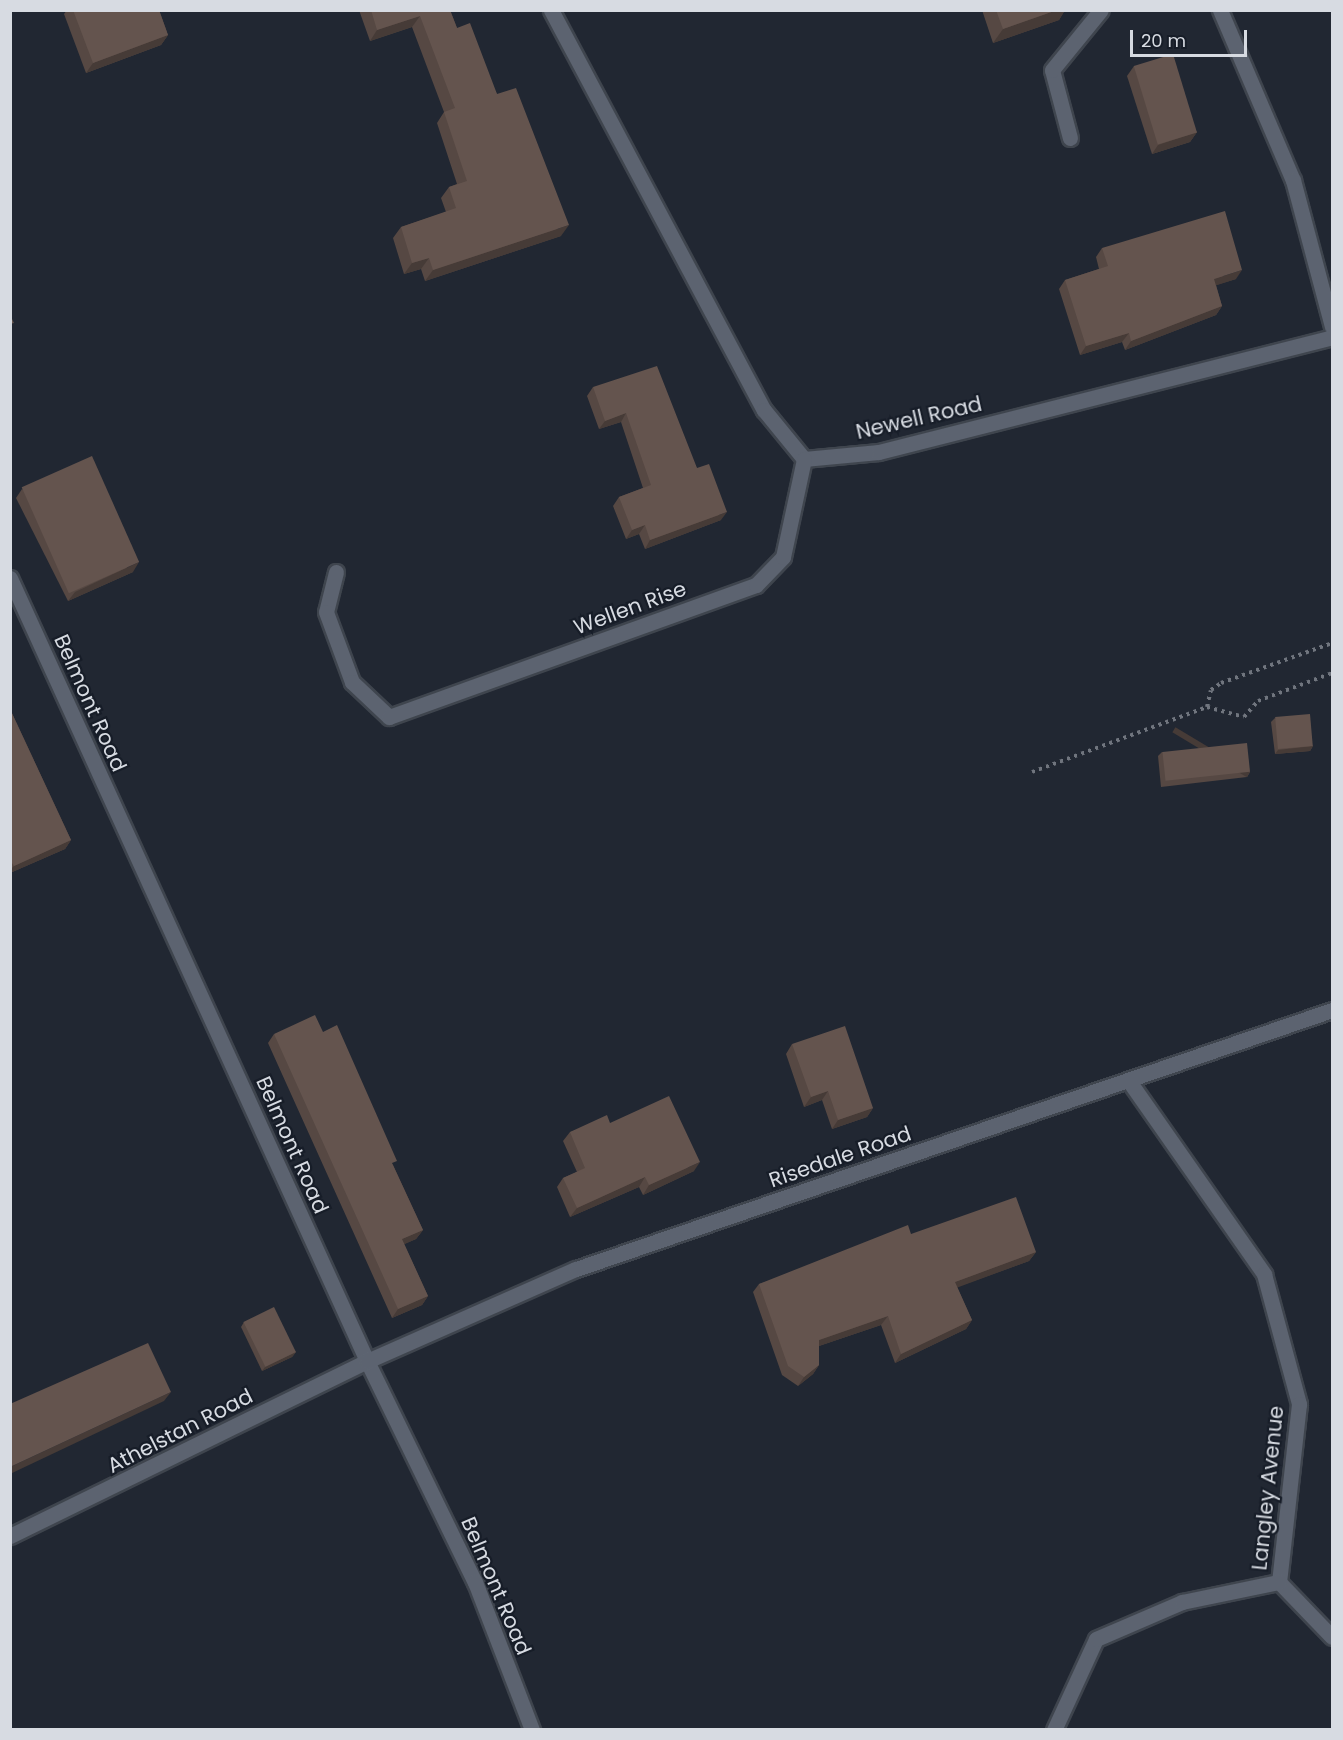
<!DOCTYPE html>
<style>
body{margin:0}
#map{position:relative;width:1343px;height:1740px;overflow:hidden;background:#212732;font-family:Poppins,sans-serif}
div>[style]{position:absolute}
.path>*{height:4px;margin-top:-2px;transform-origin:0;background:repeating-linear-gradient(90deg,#70757e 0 3px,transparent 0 7.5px)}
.roads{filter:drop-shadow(2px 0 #3f454e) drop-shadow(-2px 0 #3f454e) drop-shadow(0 2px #3f454e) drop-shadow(0 -2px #3f454e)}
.service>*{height:15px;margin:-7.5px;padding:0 7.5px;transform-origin:7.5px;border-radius:7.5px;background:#5c6370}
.minor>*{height:15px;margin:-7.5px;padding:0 7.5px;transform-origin:7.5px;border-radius:7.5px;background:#5c6370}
.wall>*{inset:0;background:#564843}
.shaded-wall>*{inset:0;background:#463b37;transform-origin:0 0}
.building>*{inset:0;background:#64544e;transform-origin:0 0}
span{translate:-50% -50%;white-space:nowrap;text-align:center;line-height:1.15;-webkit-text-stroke:4.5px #171d28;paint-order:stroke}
.street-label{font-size:21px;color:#d7dbe2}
.frame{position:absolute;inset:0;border:12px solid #d7dbe2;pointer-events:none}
.scale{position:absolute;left:1130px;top:30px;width:117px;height:27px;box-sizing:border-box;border:3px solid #d7dbe2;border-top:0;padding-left:8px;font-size:18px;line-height:21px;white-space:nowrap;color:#d7dbe2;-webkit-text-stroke:4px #171d28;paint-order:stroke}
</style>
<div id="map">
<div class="path">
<i style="left:1207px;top:707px;width:17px;rotate:-77deg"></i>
<i style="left:1211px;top:690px;width:12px;rotate:-35deg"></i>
<i style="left:1221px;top:683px;width:118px;rotate:-19.8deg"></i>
<i style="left:1032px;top:772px;width:187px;rotate:-20.4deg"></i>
<i style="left:1207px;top:707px;width:38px;rotate:15deg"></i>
<i style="left:1244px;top:717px;width:21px;rotate:-49deg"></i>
<i style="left:1258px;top:701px;width:79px;rotate:-20.7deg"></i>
</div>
<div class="roads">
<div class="service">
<i style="left:1070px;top:138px;width:70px;rotate:-104.8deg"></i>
<i style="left:1052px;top:70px;width:77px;rotate:-50.8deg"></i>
<i style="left:336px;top:572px;width:41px;rotate:104deg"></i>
<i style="left:326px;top:612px;width:75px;rotate:69.6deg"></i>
<i style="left:352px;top:682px;width:51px;rotate:43.4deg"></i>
</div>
<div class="minor">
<i style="left:551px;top:10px;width:453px;rotate:62deg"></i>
<i style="left:764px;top:410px;width:63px;rotate:50.8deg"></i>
<i style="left:804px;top:459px;width:75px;rotate:-5.3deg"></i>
<i style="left:879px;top:452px;width:467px;rotate:-14.2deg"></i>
<i style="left:1220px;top:10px;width:185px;rotate:66.8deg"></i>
<i style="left:1293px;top:180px;width:152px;rotate:75.1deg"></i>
<i style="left:10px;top:578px;width:861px;rotate:65.49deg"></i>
<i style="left:367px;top:1361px;width:246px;rotate:64deg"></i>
<i style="left:475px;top:1582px;width:159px;rotate:68.9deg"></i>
<i style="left:389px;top:717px;width:390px;rotate:-19.8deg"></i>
<i style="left:756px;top:585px;width:39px;rotate:-46deg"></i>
<i style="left:783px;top:557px;width:100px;rotate:-77.9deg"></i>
<i style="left:1129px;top:1081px;width:236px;rotate:55deg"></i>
<i style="left:1264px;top:1274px;width:135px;rotate:74.9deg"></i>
<i style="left:1299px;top:1404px;width:179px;rotate:96.4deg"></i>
<i style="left:1279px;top:1582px;width:76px;rotate:46.1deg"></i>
<i style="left:10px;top:1536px;width:398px;rotate:-26.1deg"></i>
<i style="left:367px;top:1361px;width:228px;rotate:-23.8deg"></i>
<i style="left:576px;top:1269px;width:799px;rotate:-18.91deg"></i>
<i style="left:1054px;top:1730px;width:100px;rotate:-65.2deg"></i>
<i style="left:1096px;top:1639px;width:94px;rotate:-23.3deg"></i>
<i style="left:1182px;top:1602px;width:99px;rotate:-11.7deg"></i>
</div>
</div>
<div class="wall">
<i style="clip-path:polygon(67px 10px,159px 10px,168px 35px,161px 45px,86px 73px,64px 14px)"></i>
<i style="clip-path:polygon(359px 10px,450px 10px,457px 28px,497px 94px,561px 236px,425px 281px,421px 269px,404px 274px,393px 238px,401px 227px,446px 212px,441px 198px,449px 187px,457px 184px,437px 123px,444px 112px,412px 27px,370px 41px)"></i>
<i style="clip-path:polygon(982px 10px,1065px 10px,1059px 20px,993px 43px)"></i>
<i style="clip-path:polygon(1134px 66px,1197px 132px,1190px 142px,1152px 154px,1127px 76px)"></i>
<i style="clip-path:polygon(1102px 248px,1236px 279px,1216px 285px,1222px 306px,1216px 315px,1125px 350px,1122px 342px,1080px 355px,1059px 289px,1065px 280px,1099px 269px,1096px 257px)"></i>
<i style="clip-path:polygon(593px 387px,697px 468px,721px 520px,645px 549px,639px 534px,626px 539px,613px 506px,619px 497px,643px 488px,621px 422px,599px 429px,587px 396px)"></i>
<i style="clip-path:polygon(22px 489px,133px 572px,68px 601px,16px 498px)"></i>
<i style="clip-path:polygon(10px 709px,71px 840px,65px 849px,10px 873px)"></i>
<i style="clip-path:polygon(1275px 718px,1313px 746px,1310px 751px,1275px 754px,1271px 722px)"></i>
<i style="clip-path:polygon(1162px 752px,1250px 772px,1247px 777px,1161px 787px,1158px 756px)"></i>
<i style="clip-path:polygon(274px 1034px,393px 1165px,423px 1230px,416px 1239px,404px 1244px,428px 1296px,422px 1305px,392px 1318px,268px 1043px)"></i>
<i style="clip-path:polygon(792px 1044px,873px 1108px,867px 1117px,832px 1129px,822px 1100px,804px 1107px,786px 1054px)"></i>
<i style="clip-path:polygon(610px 1123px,694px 1171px,643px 1195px,639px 1187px,570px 1217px,557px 1187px,563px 1178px,577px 1172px,563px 1141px,570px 1132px)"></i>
<i style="clip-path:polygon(911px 1234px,1036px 1252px,1029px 1261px,957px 1287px,972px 1320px,966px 1329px,895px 1363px,881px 1325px,819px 1346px,819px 1365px,813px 1374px,798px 1386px,782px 1375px,753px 1292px,759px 1284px)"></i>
<i style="clip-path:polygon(244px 1322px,296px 1352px,292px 1357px,262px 1371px,241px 1327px)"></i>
</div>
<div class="shaded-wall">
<i style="clip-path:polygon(1057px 10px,1065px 10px,1059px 20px,993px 43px,1003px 29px)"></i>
<i style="clip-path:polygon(420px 16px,412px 27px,370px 41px,377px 30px)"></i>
<i style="clip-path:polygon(168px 35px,161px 45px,86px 73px,93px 63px)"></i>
<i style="clip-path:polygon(1197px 132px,1190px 142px,1152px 154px,1158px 145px)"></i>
<i style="clip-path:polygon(569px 225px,561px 236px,425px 281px,433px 270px)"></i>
<i style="clip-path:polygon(429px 258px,421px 269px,404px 274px,412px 263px)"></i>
<i style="clip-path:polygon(1242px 270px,1236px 279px,1208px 288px,1214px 279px)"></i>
<i style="clip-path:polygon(1222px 306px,1216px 315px,1125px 350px,1131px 341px)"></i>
<i style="clip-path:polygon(1129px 333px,1122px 342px,1080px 355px,1086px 346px)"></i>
<i style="clip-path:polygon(626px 413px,621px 422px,599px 429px,605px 421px)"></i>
<i style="clip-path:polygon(727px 512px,721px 520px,645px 549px,650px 540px)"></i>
<i style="clip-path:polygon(645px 525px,639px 534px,626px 539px,632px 530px)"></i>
<i style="clip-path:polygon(139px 562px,133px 572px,68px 601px,75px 592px)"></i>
<i style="clip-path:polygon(1313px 746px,1310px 751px,1275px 754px,1278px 750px)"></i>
<i style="left:1250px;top:772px;width:6px;height:87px;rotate:121deg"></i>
<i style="clip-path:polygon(71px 840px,65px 849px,10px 873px,10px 870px,14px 866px)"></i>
<i style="clip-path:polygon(828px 1091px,822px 1100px,804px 1107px,811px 1097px)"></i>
<i style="clip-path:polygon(873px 1108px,867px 1117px,832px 1129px,838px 1120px)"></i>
<i style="clip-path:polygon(700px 1162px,694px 1171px,643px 1195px,649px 1185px)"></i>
<i style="clip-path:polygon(645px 1177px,639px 1187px,570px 1217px,577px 1208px)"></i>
<i style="clip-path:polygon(423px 1230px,416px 1239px,396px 1248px,402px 1239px)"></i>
<i style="clip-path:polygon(1036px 1252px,1029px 1261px,948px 1291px,955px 1282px)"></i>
<i style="clip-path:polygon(428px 1296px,422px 1305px,392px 1318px,398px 1309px)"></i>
<i style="clip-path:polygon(888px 1316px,881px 1325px,813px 1348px,819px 1340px)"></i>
<i style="clip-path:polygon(972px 1320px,966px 1329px,895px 1363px,901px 1354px)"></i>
<i style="clip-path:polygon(296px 1352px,292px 1357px,262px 1371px,265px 1367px)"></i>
<i style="clip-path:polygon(819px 1365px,813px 1374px,798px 1386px,804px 1377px)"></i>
<i style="clip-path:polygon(171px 1392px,164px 1401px,10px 1474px,10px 1467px)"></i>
</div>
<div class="building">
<i style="clip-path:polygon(73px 10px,159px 10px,168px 35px,93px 63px)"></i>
<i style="clip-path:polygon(371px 10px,450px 10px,457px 28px,470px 23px,497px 94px,516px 88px,569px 225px,433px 270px,429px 258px,412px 263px,401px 227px,456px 208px,449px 187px,467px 181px,444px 112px,455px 108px,420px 16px,377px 30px)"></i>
<i style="clip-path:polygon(996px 10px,1057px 10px,1003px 29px)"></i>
<i style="left:1173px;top:54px;width:82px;height:41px;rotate:73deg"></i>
<i style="clip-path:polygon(1225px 211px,1242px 270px,1214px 279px,1222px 306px,1131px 341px,1129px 333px,1086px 346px,1065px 280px,1108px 266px,1102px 248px)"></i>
<i style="clip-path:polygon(10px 315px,14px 323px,10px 324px)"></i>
<i style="clip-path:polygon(657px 366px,697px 468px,709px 464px,727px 512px,650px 540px,645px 525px,632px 530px,619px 497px,651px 485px,626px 413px,605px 421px,593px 387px)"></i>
<i style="left:92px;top:456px;width:116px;height:77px;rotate:66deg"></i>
<i style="clip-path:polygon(10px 709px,71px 840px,14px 866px,10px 860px)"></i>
<i style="left:1310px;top:714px;width:32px;height:35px;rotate:85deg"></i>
<i style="left:1247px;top:743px;width:29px;height:85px;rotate:84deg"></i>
<i style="clip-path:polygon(315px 1015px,323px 1032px,337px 1025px,397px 1161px,392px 1163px,423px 1230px,402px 1239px,428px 1296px,398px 1309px,274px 1034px)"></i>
<i style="clip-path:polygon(845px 1026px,873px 1108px,838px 1120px,828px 1091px,811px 1097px,792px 1044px)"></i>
<i style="clip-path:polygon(669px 1096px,700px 1162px,649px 1185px,645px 1177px,577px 1208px,563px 1178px,585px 1168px,570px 1132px,607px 1115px,610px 1123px)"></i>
<i style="clip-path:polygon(1016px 1197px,1036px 1252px,955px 1282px,972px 1320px,901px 1354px,888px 1316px,819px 1340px,819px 1365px,804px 1377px,788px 1366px,759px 1284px,908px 1225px,911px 1234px)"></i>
<i style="left:274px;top:1307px;width:50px;height:34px;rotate:64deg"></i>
<i style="clip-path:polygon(148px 1343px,171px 1392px,10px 1467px,10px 1404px)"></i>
</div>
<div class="street-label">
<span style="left:919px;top:418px;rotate:-13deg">Newell Road</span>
<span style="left:630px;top:608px;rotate:-20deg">Wellen Rise</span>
<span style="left:90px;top:703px;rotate:66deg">Belmont Road</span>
<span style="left:292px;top:1145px;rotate:66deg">Belmont Road</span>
<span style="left:840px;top:1157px;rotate:-19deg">Risedale Road</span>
<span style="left:180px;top:1431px;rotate:-27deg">Athelstan Road</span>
<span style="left:1268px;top:1488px;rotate:-84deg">Langley Avenue</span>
<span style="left:496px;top:1586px;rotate:67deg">Belmont Road</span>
</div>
<div class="frame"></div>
<div class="scale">20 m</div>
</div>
